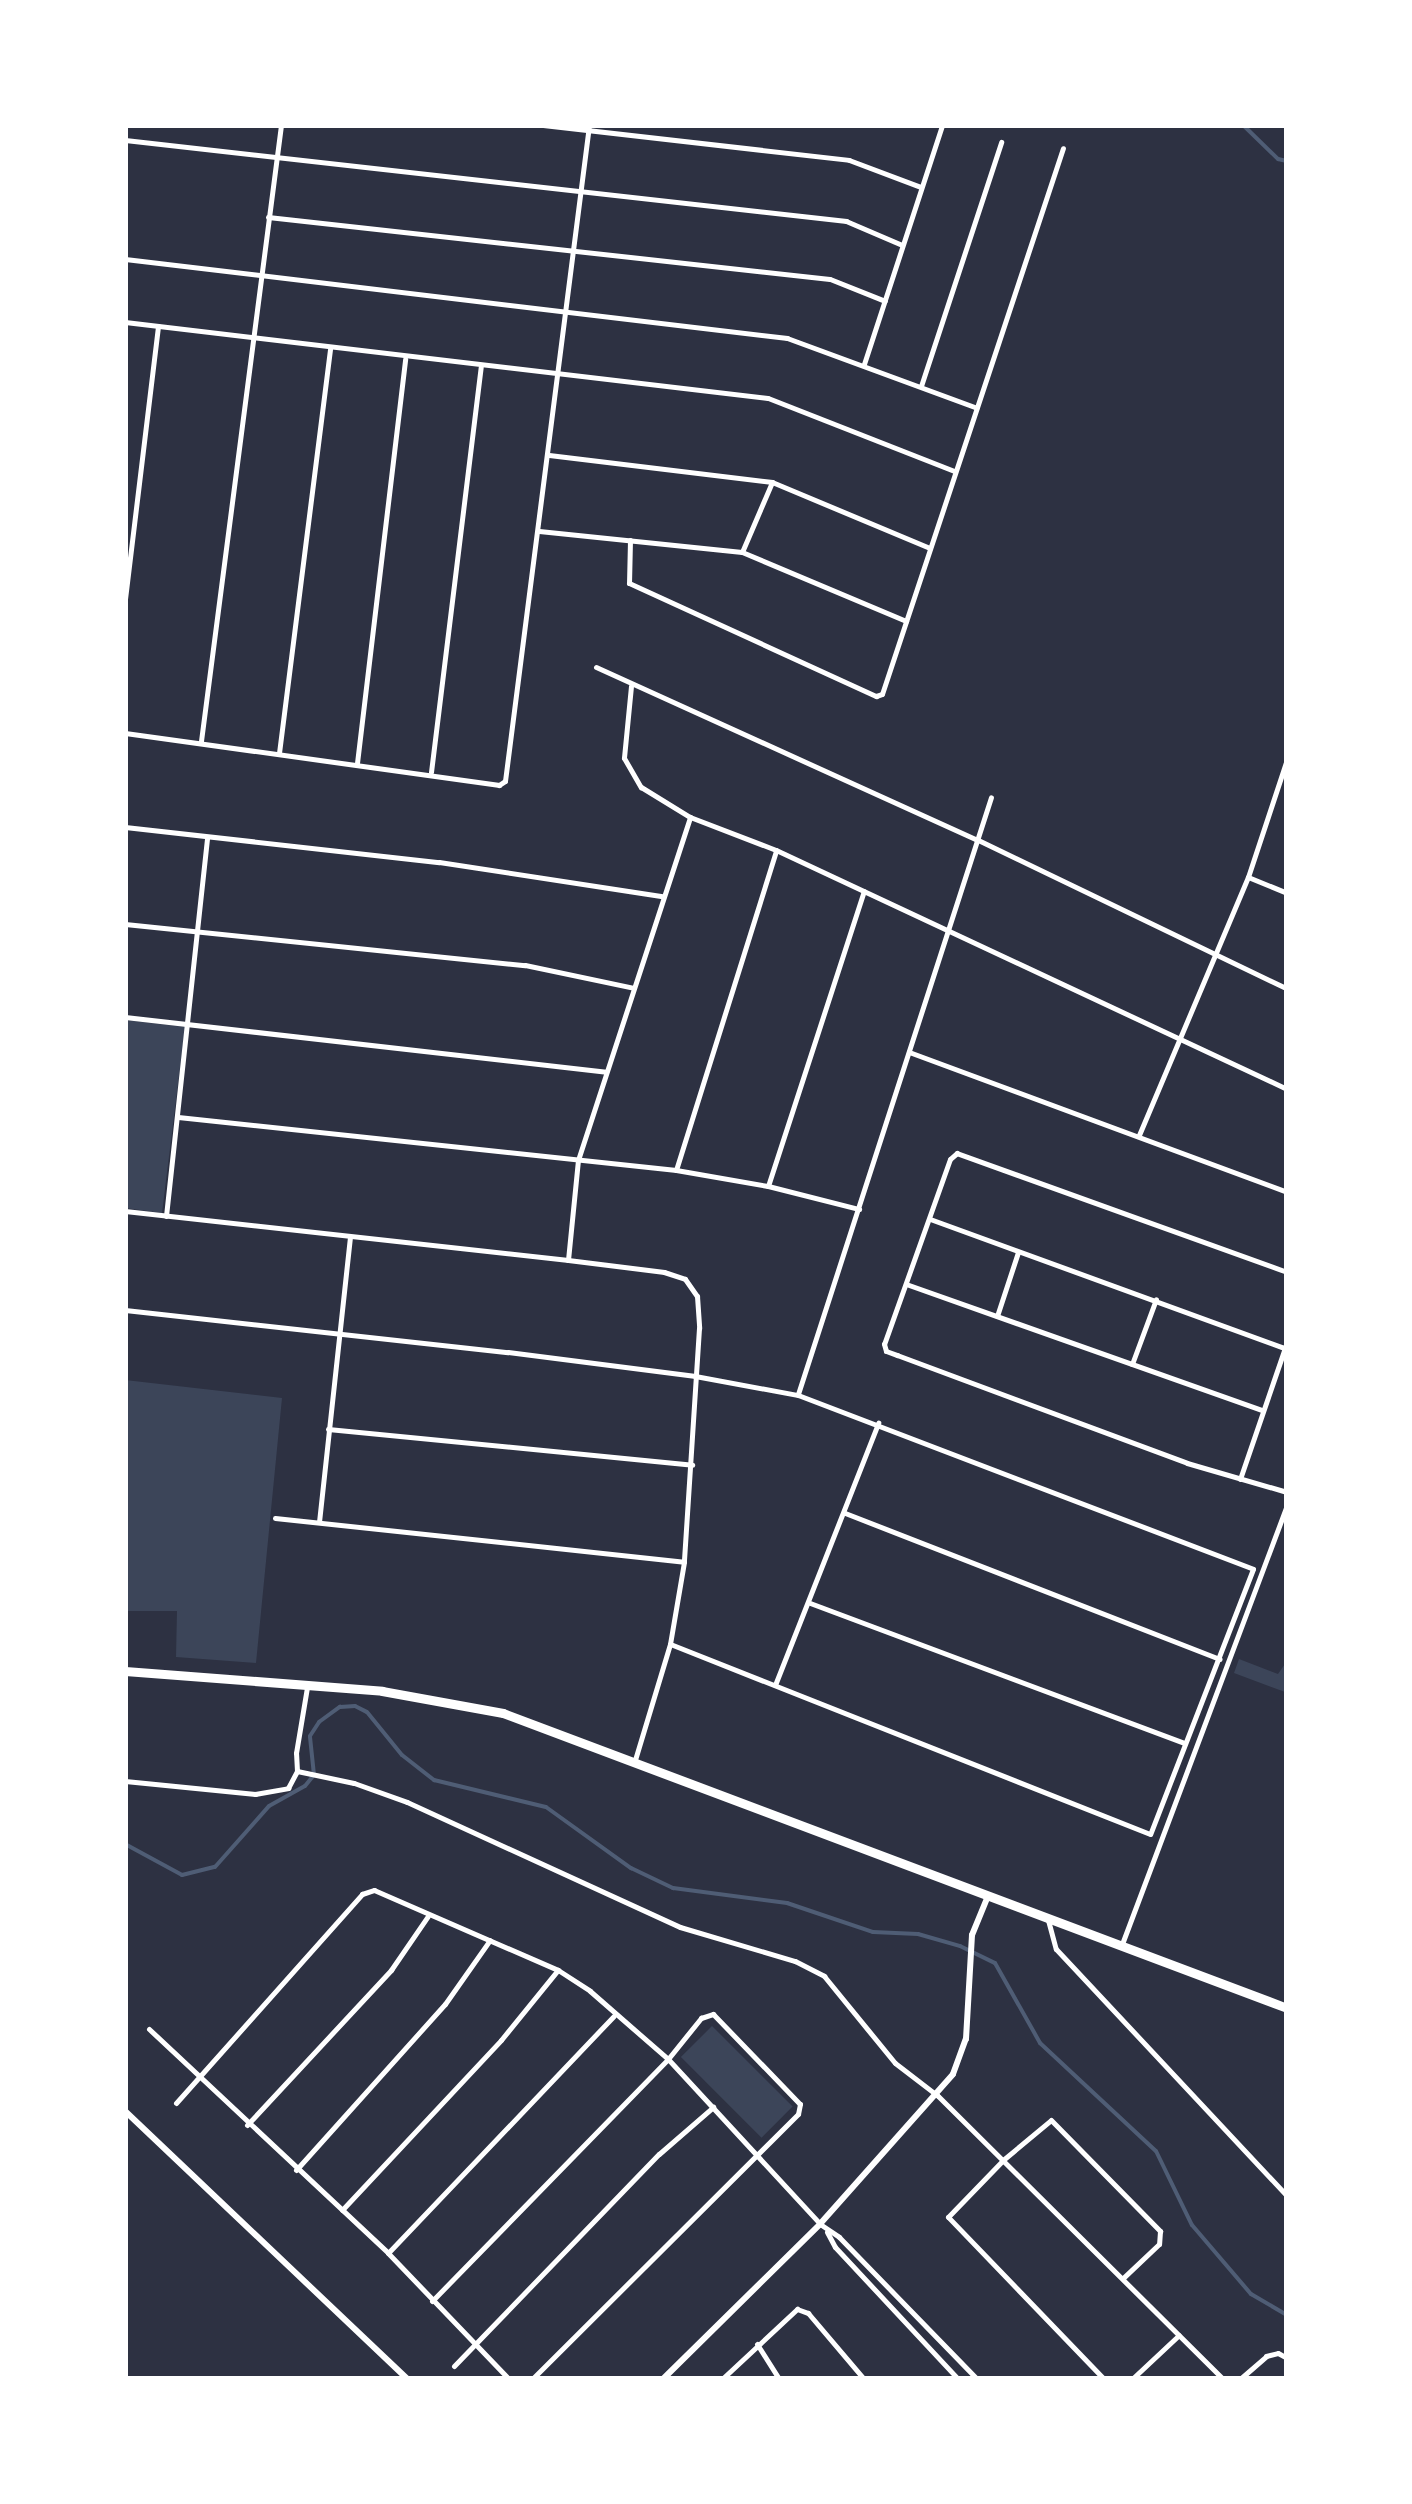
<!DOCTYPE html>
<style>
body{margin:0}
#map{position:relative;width:1412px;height:2504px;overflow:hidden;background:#2d3142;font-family:"PT Sans Narrow",sans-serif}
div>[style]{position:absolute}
.green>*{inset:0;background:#3c4559;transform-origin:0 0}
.stream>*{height:4px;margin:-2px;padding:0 2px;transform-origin:2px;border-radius:2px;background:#4f5d75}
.minor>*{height:5px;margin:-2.5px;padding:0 2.5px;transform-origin:2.5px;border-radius:2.5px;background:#fff}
.tertiary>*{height:6px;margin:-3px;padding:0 3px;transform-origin:3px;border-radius:3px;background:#fff}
.trunk>*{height:9px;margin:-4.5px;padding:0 4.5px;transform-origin:4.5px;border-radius:4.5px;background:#fff}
span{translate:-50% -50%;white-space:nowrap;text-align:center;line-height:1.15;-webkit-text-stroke:8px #fff;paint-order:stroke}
.frame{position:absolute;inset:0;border:128px solid #fff;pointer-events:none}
</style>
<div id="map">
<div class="green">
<i style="clip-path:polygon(125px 1020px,185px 1027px,162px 1213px,125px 1208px)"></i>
<i style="clip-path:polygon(125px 1380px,282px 1398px,256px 1663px,176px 1657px,177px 1611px,125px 1611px)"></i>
<i style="clip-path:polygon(1239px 1659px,1278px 1674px,1287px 1661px,1285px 1692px,1234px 1673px)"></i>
<i style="left:712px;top:2026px;width:114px;height:44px;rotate:45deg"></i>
</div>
<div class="stream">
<i style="left:1243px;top:125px;width:49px;rotate:44.2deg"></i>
<i style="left:1278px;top:159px;width:9px;rotate:13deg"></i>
<i style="left:125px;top:1844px;width:65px;rotate:28.5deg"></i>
<i style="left:182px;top:1875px;width:34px;rotate:-14deg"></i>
<i style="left:215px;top:1867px;width:81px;rotate:-48.5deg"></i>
<i style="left:269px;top:1806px;width:41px;rotate:-29.1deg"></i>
<i style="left:305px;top:1786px;width:14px;rotate:-51deg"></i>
<i style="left:314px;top:1775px;width:39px;rotate:-96deg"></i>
<i style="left:310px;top:1736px;width:17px;rotate:-57deg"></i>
<i style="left:319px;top:1722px;width:26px;rotate:-36deg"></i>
<i style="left:340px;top:1707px;width:15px;rotate:-4deg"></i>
<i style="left:355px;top:1706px;width:13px;rotate:27deg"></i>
<i style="left:367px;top:1712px;width:55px;rotate:50.9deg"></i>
<i style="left:402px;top:1755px;width:41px;rotate:38deg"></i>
<i style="left:434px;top:1780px;width:115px;rotate:13.6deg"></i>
<i style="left:546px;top:1807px;width:105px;rotate:35.7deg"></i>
<i style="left:631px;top:1868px;width:47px;rotate:25.5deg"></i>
<i style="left:673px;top:1888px;width:115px;rotate:7.5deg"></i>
<i style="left:787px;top:1903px;width:91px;rotate:18.6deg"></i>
<i style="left:873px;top:1932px;width:45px;rotate:2.5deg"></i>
<i style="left:918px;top:1934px;width:44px;rotate:15.9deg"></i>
<i style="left:960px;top:1946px;width:39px;rotate:26deg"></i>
<i style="left:995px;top:1963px;width:92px;rotate:60.6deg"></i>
<i style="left:1040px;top:2043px;width:158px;rotate:43deg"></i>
<i style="left:1156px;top:2151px;width:82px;rotate:64.1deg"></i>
<i style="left:1192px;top:2225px;width:91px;rotate:49.5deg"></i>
<i style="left:1251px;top:2294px;width:42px;rotate:30.3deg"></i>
</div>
<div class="minor">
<i style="left:543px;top:125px;width:308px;rotate:6.5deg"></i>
<i style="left:849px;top:160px;width:77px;rotate:20.6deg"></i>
<i style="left:125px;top:140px;width:726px;rotate:6.41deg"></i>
<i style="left:846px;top:221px;width:61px;rotate:23.2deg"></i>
<i style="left:268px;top:217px;width:565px;rotate:6.3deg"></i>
<i style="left:830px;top:279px;width:59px;rotate:21.8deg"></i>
<i style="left:125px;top:259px;width:667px;rotate:6.81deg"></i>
<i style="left:787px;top:338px;width:202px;rotate:20.2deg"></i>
<i style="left:125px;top:322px;width:647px;rotate:6.74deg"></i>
<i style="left:768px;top:398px;width:200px;rotate:21.4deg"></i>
<i style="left:864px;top:364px;width:251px;rotate:-71.9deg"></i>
<i style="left:921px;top:386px;width:257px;rotate:-71.8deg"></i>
<i style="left:549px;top:455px;width:225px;rotate:6.9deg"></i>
<i style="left:772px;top:482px;width:171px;rotate:22.7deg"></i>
<i style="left:539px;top:531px;width:204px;rotate:5.9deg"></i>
<i style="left:742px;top:552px;width:178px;rotate:22.8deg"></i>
<i style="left:630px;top:540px;width:43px;rotate:91.3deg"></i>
<i style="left:629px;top:583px;width:272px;rotate:24.6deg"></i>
<i style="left:876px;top:696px;width:6px;rotate:-18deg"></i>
<i style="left:882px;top:694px;width:575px;rotate:-71.66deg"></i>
<i style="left:742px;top:552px;width:76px;rotate:-66.8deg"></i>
<i style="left:125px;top:599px;width:275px;rotate:-83.1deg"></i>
<i style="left:596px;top:667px;width:417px;rotate:24.4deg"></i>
<i style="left:976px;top:839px;width:345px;rotate:25.7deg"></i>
<i style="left:631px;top:686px;width:72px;rotate:95.6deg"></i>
<i style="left:624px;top:758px;width:34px;rotate:60deg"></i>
<i style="left:641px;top:787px;width:57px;rotate:31.5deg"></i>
<i style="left:690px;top:817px;width:92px;rotate:21deg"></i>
<i style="left:776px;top:850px;width:564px;rotate:25.07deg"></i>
<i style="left:125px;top:733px;width:378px;rotate:7.9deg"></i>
<i style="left:499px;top:785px;width:7px;rotate:-34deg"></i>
<i style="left:505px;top:781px;width:661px;rotate:-82.7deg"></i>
<i style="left:201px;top:741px;width:621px;rotate:-82.6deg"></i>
<i style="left:279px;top:753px;width:407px;rotate:-82.8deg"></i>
<i style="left:357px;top:763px;width:407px;rotate:-83.2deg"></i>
<i style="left:431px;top:772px;width:408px;rotate:-83deg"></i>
<i style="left:125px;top:827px;width:316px;rotate:6.4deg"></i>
<i style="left:439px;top:862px;width:226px;rotate:8.7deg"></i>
<i style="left:1248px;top:877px;width:42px;rotate:22.3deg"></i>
<i style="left:125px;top:924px;width:402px;rotate:5.9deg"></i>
<i style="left:525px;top:965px;width:111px;rotate:11.9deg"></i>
<i style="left:125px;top:1017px;width:484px;rotate:6.5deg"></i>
<i style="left:909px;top:1052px;width:403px;rotate:20.3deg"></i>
<i style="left:178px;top:1117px;width:501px;rotate:6.07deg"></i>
<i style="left:676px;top:1170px;width:93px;rotate:9.9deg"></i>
<i style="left:768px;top:1186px;width:94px;rotate:14.2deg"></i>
<i style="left:1139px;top:1135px;width:280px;rotate:-67.1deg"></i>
<i style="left:1248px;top:877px;width:124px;rotate:-71.7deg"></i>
<i style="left:676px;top:1170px;width:335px;rotate:-72.6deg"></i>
<i style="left:768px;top:1186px;width:310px;rotate:-72deg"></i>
<i style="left:125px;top:1211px;width:446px;rotate:6.3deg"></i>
<i style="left:568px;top:1260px;width:97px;rotate:7.1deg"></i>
<i style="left:664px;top:1272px;width:22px;rotate:18deg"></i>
<i style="left:685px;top:1279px;width:21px;rotate:55deg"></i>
<i style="left:697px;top:1296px;width:32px;rotate:86deg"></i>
<i style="left:699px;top:1328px;width:234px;rotate:93.7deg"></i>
<i style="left:684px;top:1562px;width:83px;rotate:99.7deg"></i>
<i style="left:670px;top:1644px;width:121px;rotate:106.8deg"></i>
<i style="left:166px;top:1216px;width:381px;rotate:-83.8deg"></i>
<i style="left:930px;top:1219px;width:378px;rotate:20deg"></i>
<i style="left:568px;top:1260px;width:100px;rotate:-84.3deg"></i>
<i style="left:578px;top:1160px;width:361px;rotate:-71.9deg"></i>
<i style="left:1287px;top:1272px;width:351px;rotate:-160.2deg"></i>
<i style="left:957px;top:1153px;width:9px;rotate:139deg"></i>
<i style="left:950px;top:1159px;width:196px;rotate:109.6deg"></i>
<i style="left:884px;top:1344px;width:7px;rotate:74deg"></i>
<i style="left:886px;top:1351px;width:12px;rotate:20deg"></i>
<i style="left:897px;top:1355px;width:309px;rotate:20.4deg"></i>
<i style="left:1187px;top:1463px;width:104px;rotate:16.2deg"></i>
<i style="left:906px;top:1284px;width:377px;rotate:19.5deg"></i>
<i style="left:125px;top:1310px;width:385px;rotate:6.3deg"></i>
<i style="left:508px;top:1352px;width:189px;rotate:7.3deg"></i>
<i style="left:695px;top:1376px;width:105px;rotate:10.5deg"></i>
<i style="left:798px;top:1395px;width:487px;rotate:20.9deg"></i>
<i style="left:1253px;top:1569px;width:284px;rotate:111.2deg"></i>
<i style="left:1150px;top:1834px;width:516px;rotate:-158.4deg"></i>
<i style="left:997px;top:1316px;width:67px;rotate:-71.8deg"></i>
<i style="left:1132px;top:1364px;width:69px;rotate:-69.7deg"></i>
<i style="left:798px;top:1394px;width:627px;rotate:-72.08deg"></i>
<i style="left:328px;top:1429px;width:366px;rotate:5.6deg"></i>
<i style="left:1240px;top:1479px;width:145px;rotate:-71.1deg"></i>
<i style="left:845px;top:1513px;width:402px;rotate:21.3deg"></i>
<i style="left:275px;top:1518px;width:411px;rotate:6.1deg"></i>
<i style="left:319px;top:1522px;width:287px;rotate:-83.8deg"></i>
<i style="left:810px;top:1603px;width:400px;rotate:20.5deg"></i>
<i style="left:775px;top:1685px;width:282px;rotate:-68.5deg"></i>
<i style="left:297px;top:1771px;width:58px;rotate:11.9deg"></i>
<i style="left:354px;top:1783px;width:56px;rotate:19.7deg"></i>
<i style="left:407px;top:1802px;width:300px;rotate:24.6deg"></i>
<i style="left:680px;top:1927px;width:120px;rotate:16.5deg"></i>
<i style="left:795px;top:1961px;width:33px;rotate:27deg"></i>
<i style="left:824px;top:1976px;width:112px;rotate:50.8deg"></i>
<i style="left:895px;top:2063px;width:54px;rotate:37.5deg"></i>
<i style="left:938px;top:2096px;width:402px;rotate:44.8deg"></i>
<i style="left:125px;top:1781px;width:131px;rotate:5.7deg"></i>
<i style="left:255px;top:1794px;width:34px;rotate:-10deg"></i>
<i style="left:288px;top:1788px;width:19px;rotate:-62deg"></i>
<i style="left:297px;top:1771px;width:18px;rotate:-93deg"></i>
<i style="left:296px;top:1753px;width:67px;rotate:-80.5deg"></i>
<i style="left:1048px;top:1920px;width:30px;rotate:75deg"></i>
<i style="left:1056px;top:1949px;width:338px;rotate:46.9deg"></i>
<i style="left:1122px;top:1944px;width:469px;rotate:-69.4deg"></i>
<i style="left:149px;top:2029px;width:328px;rotate:43.1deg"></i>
<i style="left:388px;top:2253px;width:175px;rotate:46.2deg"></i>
<i style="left:176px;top:2103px;width:280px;rotate:-48.3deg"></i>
<i style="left:362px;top:1894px;width:13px;rotate:-18deg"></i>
<i style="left:374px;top:1890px;width:201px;rotate:23.5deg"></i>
<i style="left:558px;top:1970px;width:38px;rotate:33deg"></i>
<i style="left:590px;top:1991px;width:103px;rotate:41.1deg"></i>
<i style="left:668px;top:2059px;width:224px;rotate:47.3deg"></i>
<i style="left:820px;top:2224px;width:23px;rotate:34deg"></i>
<i style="left:839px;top:2237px;width:198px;rotate:45.8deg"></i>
<i style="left:247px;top:2125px;width:212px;rotate:-47.1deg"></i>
<i style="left:391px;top:1970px;width:65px;rotate:-55.6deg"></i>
<i style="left:296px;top:2170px;width:223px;rotate:-48.1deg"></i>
<i style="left:445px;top:2004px;width:78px;rotate:-54.9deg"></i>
<i style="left:342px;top:2210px;width:233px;rotate:-46.9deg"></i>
<i style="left:501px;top:2040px;width:89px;rotate:-50.9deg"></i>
<i style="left:827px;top:2232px;width:17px;rotate:62deg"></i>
<i style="left:835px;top:2247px;width:180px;rotate:47deg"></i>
<i style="left:388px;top:2253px;width:327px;rotate:-46.4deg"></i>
<i style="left:432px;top:2301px;width:338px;rotate:-45.7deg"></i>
<i style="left:668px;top:2059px;width:53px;rotate:-51.2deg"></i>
<i style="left:701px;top:2018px;width:13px;rotate:-18deg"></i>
<i style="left:713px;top:2014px;width:125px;rotate:46deg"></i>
<i style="left:800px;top:2104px;width:10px;rotate:101deg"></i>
<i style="left:798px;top:2114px;width:375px;rotate:135.1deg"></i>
<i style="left:757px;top:2344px;width:41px;rotate:57.8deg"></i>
<i style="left:454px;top:2366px;width:295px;rotate:-46deg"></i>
<i style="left:659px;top:2154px;width:72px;rotate:-41deg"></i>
<i style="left:722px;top:2379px;width:103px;rotate:-43deg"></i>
<i style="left:797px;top:2309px;width:12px;rotate:20deg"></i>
<i style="left:808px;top:2313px;width:87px;rotate:49.7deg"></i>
<i style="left:1104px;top:2379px;width:225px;rotate:-133.9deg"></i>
<i style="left:948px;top:2217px;width:79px;rotate:-46deg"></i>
<i style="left:1003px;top:2160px;width:62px;rotate:-39.8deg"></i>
<i style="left:1051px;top:2120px;width:156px;rotate:45.5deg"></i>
<i style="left:1160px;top:2231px;width:13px;rotate:94deg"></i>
<i style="left:1159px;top:2244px;width:50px;rotate:136.6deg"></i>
<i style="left:1132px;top:2379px;width:64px;rotate:-43.1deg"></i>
<i style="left:1240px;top:2379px;width:35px;rotate:-41deg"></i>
<i style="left:1266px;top:2356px;width:12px;rotate:-14deg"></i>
<i style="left:1278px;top:2353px;width:10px;rotate:29deg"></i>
</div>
<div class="tertiary">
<i style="left:125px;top:2111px;width:389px;rotate:43.5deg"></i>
<i style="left:663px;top:2379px;width:221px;rotate:-44.6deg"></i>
<i style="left:820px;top:2224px;width:200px;rotate:-48.4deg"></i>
<i style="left:953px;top:2074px;width:37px;rotate:-70deg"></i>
<i style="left:966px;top:2039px;width:104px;rotate:-86.7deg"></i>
<i style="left:972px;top:1935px;width:42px;rotate:-67.7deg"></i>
</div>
<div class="trunk">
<i style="left:125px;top:1671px;width:258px;rotate:4.4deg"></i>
<i style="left:382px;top:1691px;width:123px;rotate:10.3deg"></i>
<i style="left:503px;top:1713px;width:838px;rotate:20.62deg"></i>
</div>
<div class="frame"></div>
</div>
